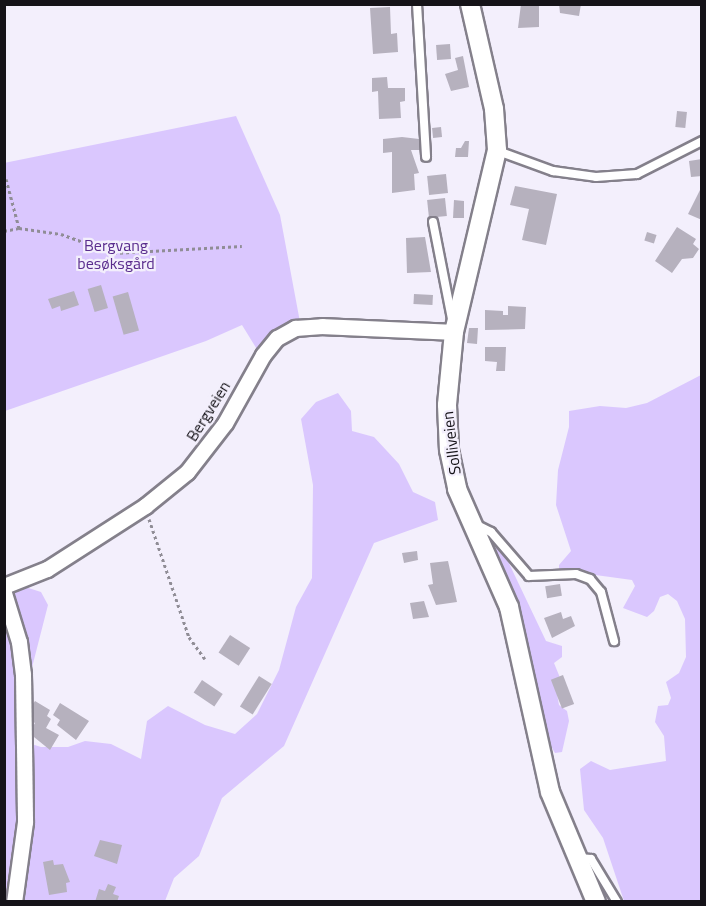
<!DOCTYPE html>
<meta charset="utf-8">
<style>
body{margin:0}
#map{position:relative;width:706px;height:906px;overflow:hidden;background:#f3effc;font-family:"Titillium Web",sans-serif}
div>[style]{position:absolute}
.green>*{inset:0;background:#dac7fe}
.building>*{inset:0;background:#b6b1be;transform-origin:0 0}
.path>*{height:3px;margin-top:-1.5px;transform-origin:0;background:repeating-linear-gradient(90deg,#908d96 0 3px,transparent 0 6px)}
.roads{filter:drop-shadow(2px 0 #84808b) drop-shadow(-2px 0 #84808b) drop-shadow(0 2px #84808b) drop-shadow(0 -2px #84808b)}
.service>*{height:8px;margin:-4px;padding:0 4px;transform-origin:4px;border-radius:4px;background:#fff}
.minor>*{height:15px;margin:-7.5px;padding:0 7.5px;transform-origin:7.5px;border-radius:7.5px;background:#fff}
.tertiary>*{height:18px;margin:-9px;padding:0 9px;transform-origin:9px;border-radius:9px;background:#fff}
span{translate:-50% -50%;white-space:nowrap;text-align:center;line-height:1.15;-webkit-text-stroke:4.5px #f3effc;paint-order:stroke}
.park-label{font-size:16px;color:#592c8d}
.street-label{font-size:16px;color:#151318}
.frame{position:absolute;inset:0;border:6px solid #151318;pointer-events:none}
</style>
<div id="map">
<div class="green">
<i style="clip-path:polygon(236px 116px,280px 215px,300px 322px,258px 351px,242px 325px,206px 341px,5px 411px,4px 163px)"></i>
<i style="clip-path:polygon(701px 375px,701px 901px,624px 901px,603px 838px,584px 810px,580px 769px,591px 761px,610px 770px,666px 761px,664px 736px,655px 722px,658px 706px,668px 705px,671px 698px,666px 682px,679px 673px,686px 657px,685px 619px,677px 601px,668px 594px,660px 597px,654px 611px,647px 617px,623px 608px,635px 586px,632px 580px,559px 570px,559px 565px,571px 551px,556px 505px,558px 470px,569px 427px,569px 411px,600px 406px,626px 408px,647px 403px)"></i>
<i style="clip-path:polygon(338px 393px,351px 411px,352px 431px,374px 437px,399px 464px,413px 492px,435px 502px,438px 520px,374px 543px,284px 746px,222px 798px,199px 856px,174px 878px,165px 901px,5px 901px,4px 588px,22px 586px,41px 592px,48px 605px,27px 687px,19px 740px,41px 747px,68px 747px,85px 741px,111px 744px,141px 759px,147px 721px,168px 706px,205px 725px,235px 734px,257px 714px,279px 670px,296px 607px,312px 578px,313px 485px,301px 419px,316px 402px)"></i>
<i style="clip-path:polygon(493px 545px,506px 557px,546px 641px,562px 646px,562px 657px,554px 663px,563px 685px,557px 694px,559px 705px,567px 711px,569px 721px,562px 752px,555px 753px,548px 741px,533px 671px,495px 566px)"></i>
</div>
<div class="building">
<i style="clip-path:polygon(521px 4px,539px 4px,539px 27px,518px 28px)"></i>
<i style="clip-path:polygon(559px 4px,581px 4px,579px 16px,560px 13px)"></i>
<i style="clip-path:polygon(390px 7px,391px 34px,397px 33px,398px 52px,373px 54px,370px 8px)"></i>
<i style="left:450px;top:44px;width:15px;height:14px;rotate:86deg"></i>
<i style="clip-path:polygon(463px 56px,469px 87px,451px 91px,445px 74px,458px 70px,455px 58px)"></i>
<i style="clip-path:polygon(387px 77px,388px 88px,405px 88px,405px 101px,400px 102px,401px 118px,379px 119px,378px 91px,372px 92px,372px 78px)"></i>
<i style="left:677px;top:111px;width:10px;height:16px;rotate:6deg"></i>
<i style="left:441px;top:127px;width:10px;height:9px;rotate:84deg"></i>
<i style="clip-path:polygon(402px 137px,419px 139px,420px 150px,411px 150px,419px 173px,414px 174px,415px 190px,392px 193px,392px 152px,383px 153px,383px 139px)"></i>
<i style="clip-path:polygon(465px 141px,469px 141px,468px 157px,455px 157px,456px 148px,461px 148px)"></i>
<i style="clip-path:polygon(702px 159px,702px 176px,691px 177px,689px 161px)"></i>
<i style="left:446px;top:174px;width:19px;height:19px;rotate:84deg"></i>
<i style="clip-path:polygon(515px 186px,557px 194px,546px 245px,522px 240px,529px 209px,510px 205px)"></i>
<i style="clip-path:polygon(700px 190px,702px 191px,702px 220px,688px 214px)"></i>
<i style="left:445px;top:198px;width:18px;height:18px;rotate:84deg"></i>
<i style="clip-path:polygon(454px 200px,464px 201px,464px 218px,453px 218px)"></i>
<i style="clip-path:polygon(677px 227px,696px 239px,693px 244px,699px 249px,693px 258px,682px 259px,672px 273px,655px 261px)"></i>
<i style="left:647px;top:232px;width:10px;height:9px;rotate:17deg"></i>
<i style="clip-path:polygon(425px 237px,431px 272px,407px 273px,406px 238px)"></i>
<i style="left:101px;top:285px;width:24px;height:14px;rotate:73deg"></i>
<i style="clip-path:polygon(74px 291px,79px 305px,61px 311px,60px 306px,52px 309px,48px 299px)"></i>
<i style="left:128px;top:292px;width:40px;height:16px;rotate:74deg"></i>
<i style="left:414px;top:294px;width:19px;height:10px;rotate:3deg"></i>
<i style="clip-path:polygon(508px 306px,526px 307px,525px 329px,485px 330px,485px 310px,503px 311px,503px 315px,508px 315px)"></i>
<i style="clip-path:polygon(469px 328px,478px 328px,477px 344px,467px 343px)"></i>
<i style="clip-path:polygon(485px 347px,506px 347px,505px 371px,496px 371px,497px 362px,485px 361px)"></i>
<i style="clip-path:polygon(417px 551px,418px 560px,404px 563px,402px 553px)"></i>
<i style="clip-path:polygon(448px 561px,457px 602px,436px 605px,428px 585px,433px 584px,430px 563px)"></i>
<i style="left:560px;top:584px;width:12px;height:15px;rotate:81deg"></i>
<i style="clip-path:polygon(424px 601px,429px 617px,413px 619px,410px 603px)"></i>
<i style="clip-path:polygon(561px 612px,563px 619px,571px 616px,575px 626px,552px 638px,544px 618px)"></i>
<i style="left:230px;top:635px;width:24px;height:21px;rotate:33deg"></i>
<i style="left:563px;top:675px;width:31px;height:13px;rotate:69deg"></i>
<i style="left:259px;top:676px;width:15px;height:36px;rotate:32deg"></i>
<i style="left:202px;top:680px;width:25px;height:15px;rotate:34deg"></i>
<i style="clip-path:polygon(35px 701px,50px 710px,47px 716px,51px 719px,46px 728px,59px 735px,50px 750px,29px 733px,35px 723px,29px 720px,32px 714px,28px 711px)"></i>
<i style="clip-path:polygon(60px 703px,89px 721px,76px 740px,57px 725px,60px 720px,53px 715px)"></i>
<i style="clip-path:polygon(100px 840px,122px 845px,117px 864px,94px 856px)"></i>
<i style="clip-path:polygon(53px 860px,54px 865px,63px 864px,70px 882px,66px 883px,67px 892px,49px 895px,43px 862px)"></i>
<i style="clip-path:polygon(108px 884px,116px 887px,113px 894px,119px 896px,117px 902px,95px 902px,99px 889px,105px 891px)"></i>
</div>
<div class="path">
<i style="left:6px;top:179px;width:51px;rotate:75.1deg"></i>
<i style="left:4px;top:231px;width:15px;rotate:-11deg"></i>
<i style="left:19px;top:228px;width:42px;rotate:8.1deg"></i>
<i style="left:61px;top:234px;width:56px;rotate:19.7deg"></i>
<i style="left:114px;top:253px;width:128px;rotate:-3.1deg"></i>
<i style="left:149px;top:519px;width:125px;rotate:71.3deg"></i>
<i style="left:189px;top:637px;width:27px;rotate:54deg"></i>
</div>
<div class="roads">
<div class="service">
<i style="left:417px;top:4px;width:153px;rotate:86.6deg"></i>
<i style="left:498px;top:151px;width:59px;rotate:20deg"></i>
<i style="left:553px;top:171px;width:43px;rotate:7.9deg"></i>
<i style="left:596px;top:177px;width:41px;rotate:-4.2deg"></i>
<i style="left:637px;top:174px;width:73px;rotate:-26.9deg"></i>
<i style="left:433px;top:222px;width:99px;rotate:78.9deg"></i>
<i style="left:475px;top:524px;width:18px;rotate:27deg"></i>
<i style="left:491px;top:532px;width:58px;rotate:49.2deg"></i>
<i style="left:529px;top:576px;width:47px;rotate:-2.4deg"></i>
<i style="left:576px;top:574px;width:15px;rotate:20deg"></i>
<i style="left:590px;top:579px;width:17px;rotate:50deg"></i>
<i style="left:601px;top:592px;width:51px;rotate:75.1deg"></i>
<i style="left:579px;top:858px;width:12px;rotate:5deg"></i>
<i style="left:591px;top:859px;width:50px;rotate:58.8deg"></i>
</div>
<div class="minor">
<i style="left:4px;top:586px;width:46px;rotate:-21.6deg"></i>
<i style="left:47px;top:569px;width:117px;rotate:-32.7deg"></i>
<i style="left:145px;top:506px;width:54px;rotate:-39deg"></i>
<i style="left:187px;top:472px;width:62px;rotate:-52.2deg"></i>
<i style="left:225px;top:423px;width:78px;rotate:-60.8deg"></i>
<i style="left:263px;top:355px;width:22px;rotate:-51deg"></i>
<i style="left:277px;top:338px;width:21px;rotate:-29deg"></i>
<i style="left:295px;top:328px;width:27px;rotate:-4deg"></i>
<i style="left:322px;top:326px;width:132px;rotate:2.6deg"></i>
<i style="left:4px;top:593px;width:51px;rotate:73deg"></i>
<i style="left:19px;top:642px;width:32px;rotate:83deg"></i>
<i style="left:23px;top:674px;width:148px;rotate:89.2deg"></i>
<i style="left:25px;top:822px;width:81px;rotate:97.8deg"></i>
</div>
<div class="tertiary">
<i style="left:470px;top:4px;width:108px;rotate:77.1deg"></i>
<i style="left:494px;top:109px;width:41px;rotate:85.8deg"></i>
<i style="left:497px;top:150px;width:187px;rotate:103.3deg"></i>
<i style="left:454px;top:332px;width:73px;rotate:95.5deg"></i>
<i style="left:447px;top:405px;width:45px;rotate:87.5deg"></i>
<i style="left:449px;top:450px;width:40px;rotate:78deg"></i>
<i style="left:457px;top:489px;width:129px;rotate:66.2deg"></i>
<i style="left:509px;top:607px;width:189px;rotate:77.5deg"></i>
<i style="left:550px;top:792px;width:119px;rotate:67.3deg"></i>
</div>
</div>
<div class="park-label">
<span style="left:116px;top:254px">Bergvang<br>besøksgård</span>
</div>
<div class="street-label">
<span style="left:208px;top:411px;rotate:-58deg">Bergveien</span>
<span style="left:451px;top:443px;rotate:-97deg">Solliveien</span>
</div>
<div class="frame"></div>
</div>
